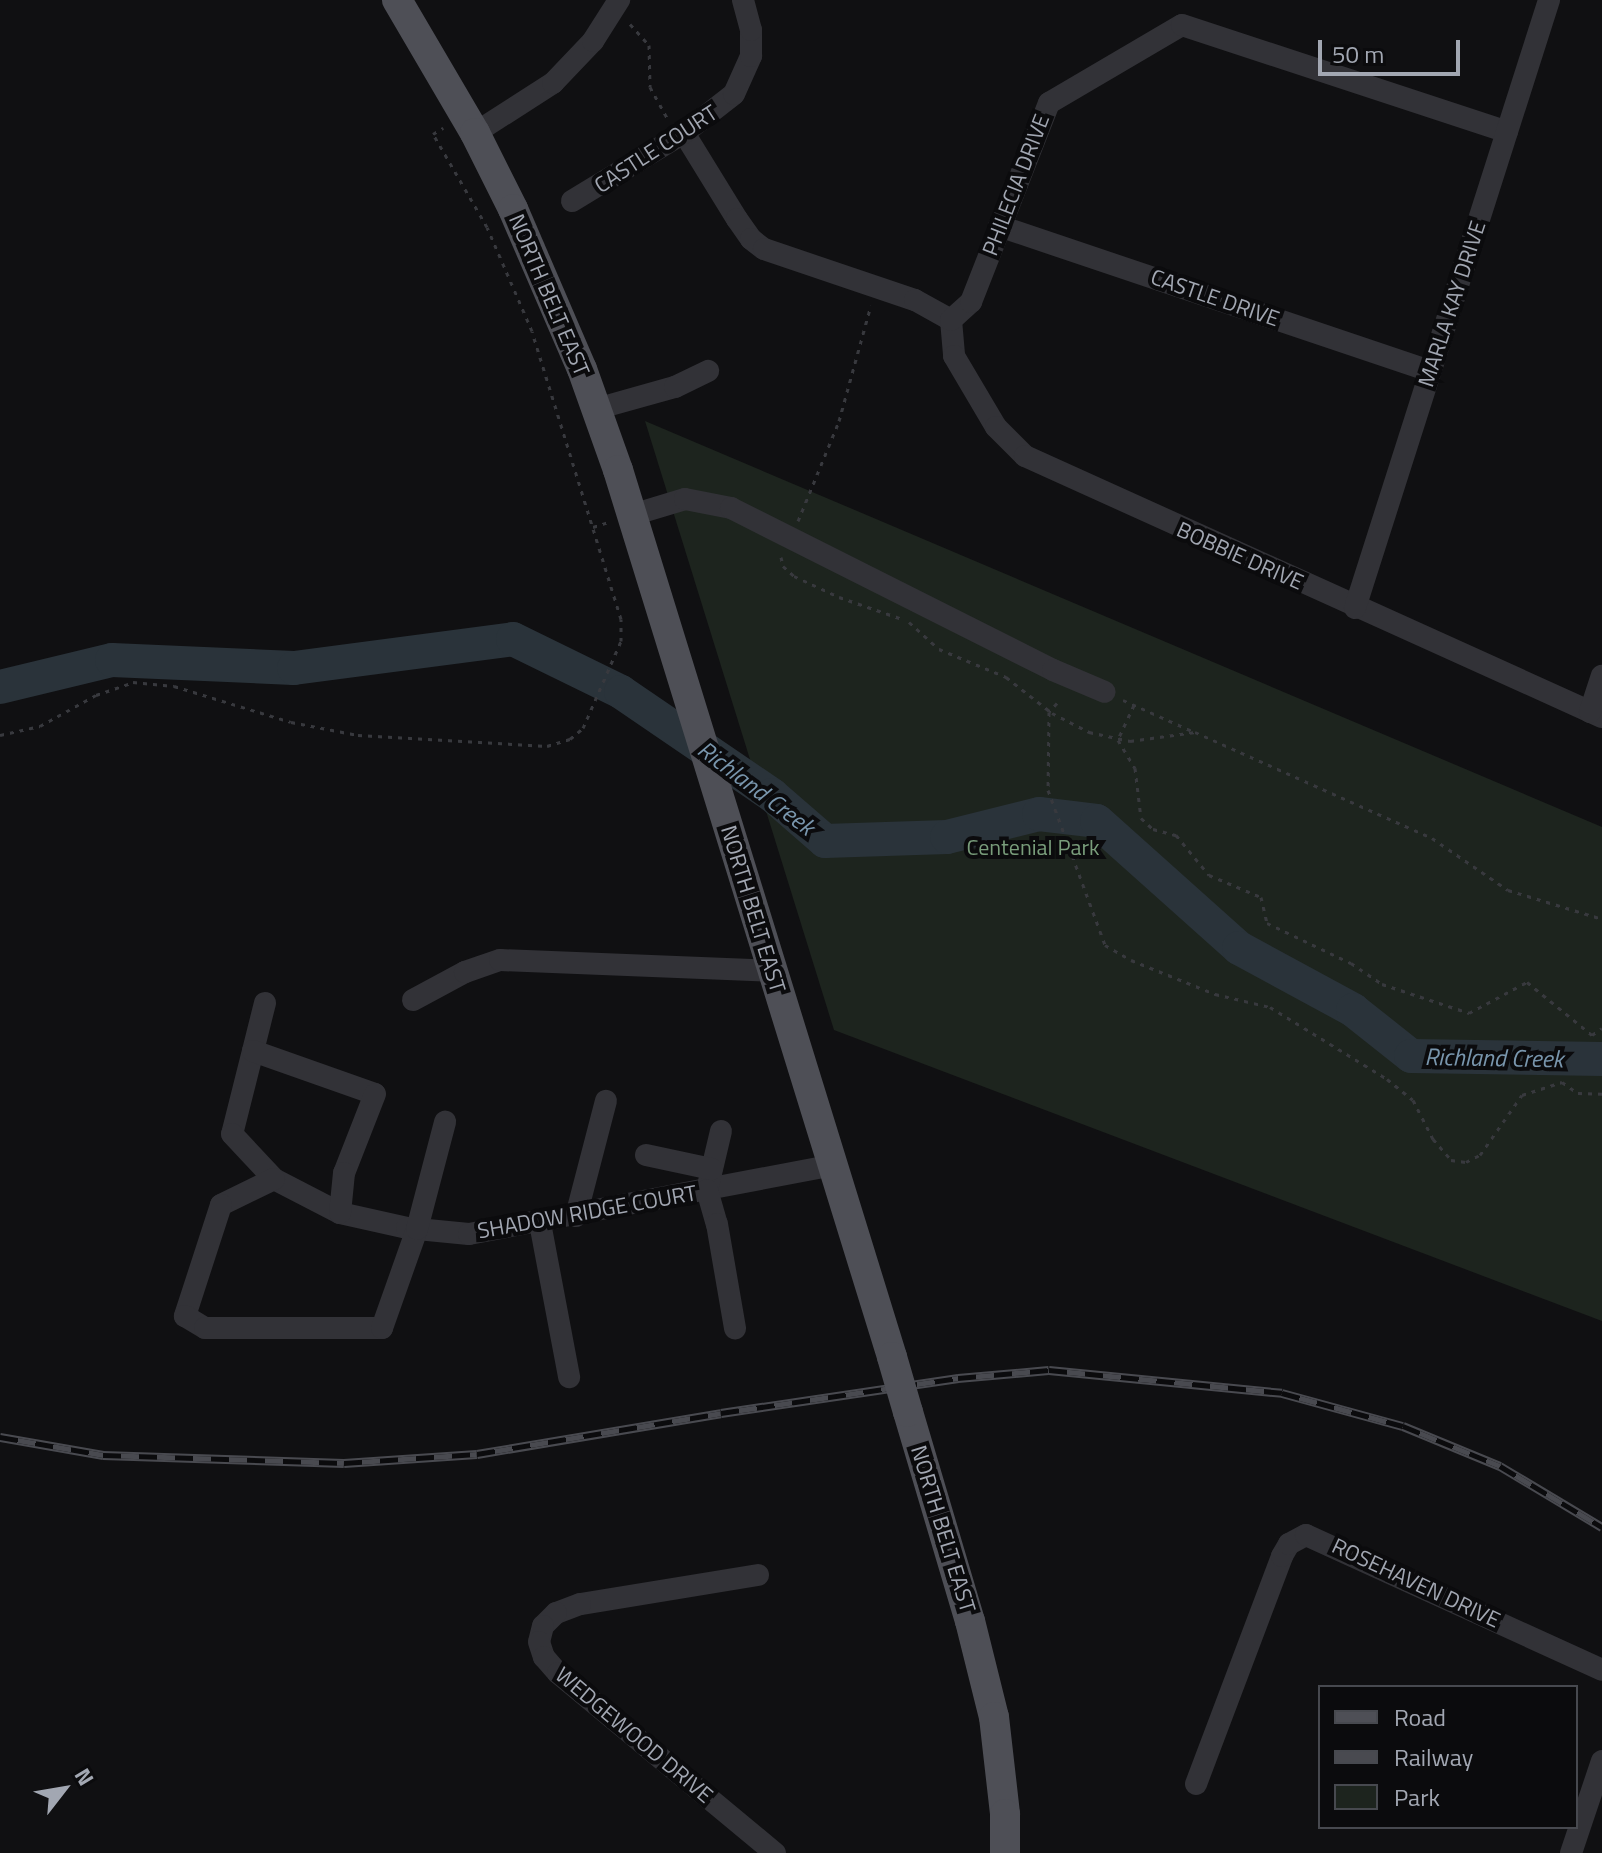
<!DOCTYPE html>
<style>
body{margin:0}
#map{position:relative;width:1602px;height:1853px;overflow:hidden;background:#101012;font-family:"Titillium Web",sans-serif}
div>[style]{position:absolute}
.green>*{inset:0;background:#1d241e}
.river>*{height:34px;margin:-17px;padding:0 17px;transform-origin:17px;border-radius:17px;background:#2a333a}
.path>*{height:3px;margin-top:-1.5px;transform-origin:0;background:repeating-linear-gradient(90deg,#38393e 0 4px,transparent 0 10px)}
.minor>*{height:22px;margin:-11px;padding:0 11px;transform-origin:11px;border-radius:11px;background:#323237}
.major>*{height:30px;margin:-15px;padding:0 15px;transform-origin:15px;border-radius:15px;background:#4e4f56}
.rail>*{height:9px;margin-top:-4.5px;transform-origin:0;background:repeating-linear-gradient(90deg,#0b0b0d 0 18px,#494a50 0 36px);box-sizing:border-box;border-block:2px solid #494a50}
.major-bridge>*{height:30px;margin:-15px;padding:0 15px;transform-origin:15px;border-radius:15px;background:#4e4f56}
span{translate:-50% -50%;white-space:nowrap;text-align:center;line-height:1.15;-webkit-text-stroke:8px #0b0b0d;paint-order:stroke}
.street-label{font-size:22px;color:#a2a7b2}
.park-label{font-size:22px;color:#799d7b}
.water-label{font-size:24px;color:#7996ad;font-style:italic}
.legend{position:absolute;left:1318px;top:1685px;width:260px;height:144px;box-sizing:border-box;background:#0b0b0d;border:2px solid #47494f;margin:0;padding:10px 14px;list-style:none;font-size:24px;color:#a2a7b2}
.legend li{display:flex;align-items:center;gap:16px;height:40px}
.legend b{width:40px;border:2px solid #47494f}
.north{position:absolute;left:24px;top:1749px;width:80px;height:80px;-webkit-text-stroke:6px #0b0b0d;paint-order:stroke;rotate:59deg;font-size:22px;font-weight:700;line-height:32px;text-align:center;color:#a2a7b2}
.north::after{content:'';display:block;margin:auto;width:28px;height:36px;background:#a2a7b2;clip-path:polygon(50% 0,100% 100%,50% 72%,0 100%)}
.scale{position:absolute;left:1318px;top:40px;width:142px;height:36px;box-sizing:border-box;border:4px solid #a2a7b2;border-top:0;padding-left:10px;font-size:24px;line-height:28px;white-space:nowrap;color:#a2a7b2;-webkit-text-stroke:6px #0b0b0d;paint-order:stroke}
</style>
<div id="map">
<div class="green">
<i style="clip-path:polygon(645px 421px,1602px 827px,1602px 1321px,834px 1030px)"></i>
</div>
<div class="river">
<i style="left:0;top:687px;width:115px;rotate:-13.6deg"></i>
<i style="left:112px;top:660px;width:182px;rotate:2.5deg"></i>
<i style="left:294px;top:668px;width:221px;rotate:-7.5deg"></i>
<i style="left:513px;top:639px;width:120px;rotate:26.1deg"></i>
<i style="left:621px;top:692px;width:183px;rotate:34.3deg"></i>
<i style="left:772px;top:795px;width:70px;rotate:41deg"></i>
<i style="left:825px;top:841px;width:122px;rotate:-1.9deg"></i>
<i style="left:947px;top:837px;width:95px;rotate:-14deg"></i>
<i style="left:1039px;top:814px;width:58px;rotate:6.9deg"></i>
<i style="left:1097px;top:821px;width:191px;rotate:41.8deg"></i>
<i style="left:1239px;top:948px;width:130px;rotate:28.5deg"></i>
<i style="left:1353px;top:1010px;width:74px;rotate:38.4deg"></i>
<i style="left:1411px;top:1056px;width:191px;rotate:0.9deg"></i>
</div>
<div class="path">
<i style="left:630px;top:24px;width:28px;rotate:48deg"></i>
<i style="left:649px;top:45px;width:42px;rotate:88.6deg"></i>
<i style="left:650px;top:87px;width:38px;rotate:61deg"></i>
<i style="left:798px;top:521px;width:108px;rotate:-67.7deg"></i>
<i style="left:839px;top:421px;width:120px;rotate:-74.6deg"></i>
<i style="left:593px;top:527px;width:16px;rotate:-18deg"></i>
<i style="left:781px;top:557px;width:9px;rotate:77deg"></i>
<i style="left:783px;top:566px;width:15px;rotate:42deg"></i>
<i style="left:794px;top:576px;width:50px;rotate:25deg"></i>
<i style="left:839px;top:597px;width:67px;rotate:19.2deg"></i>
<i style="left:909px;top:622px;width:40px;rotate:42deg"></i>
<i style="left:939px;top:649px;width:73px;rotate:22.7deg"></i>
<i style="left:1006px;top:677px;width:58px;rotate:38deg"></i>
<i style="left:1052px;top:713px;width:42px;rotate:27.2deg"></i>
<i style="left:1089px;top:732px;width:42px;rotate:12.4deg"></i>
<i style="left:1130px;top:741px;width:66px;rotate:-7.9deg"></i>
<i style="left:1195px;top:732px;width:260px;rotate:24.1deg"></i>
<i style="left:1432px;top:838px;width:92px;rotate:34.4deg"></i>
<i style="left:1508px;top:890px;width:98px;rotate:17.1deg"></i>
<i style="left:1123px;top:700px;width:76px;rotate:24.2deg"></i>
<i style="left:1057px;top:703px;width:12px;rotate:132deg"></i>
<i style="left:1049px;top:712px;width:78px;rotate:90.7deg"></i>
<i style="left:1048px;top:790px;width:165px;rotate:69.8deg"></i>
<i style="left:1105px;top:945px;width:30px;rotate:30deg"></i>
<i style="left:1131px;top:960px;width:91px;rotate:22deg"></i>
<i style="left:1215px;top:994px;width:57px;rotate:13.3deg"></i>
<i style="left:1270px;top:1007px;width:137px;rotate:31.6deg"></i>
<i style="left:1387px;top:1079px;width:33px;rotate:39deg"></i>
<i style="left:1413px;top:1100px;width:44px;rotate:62.9deg"></i>
<i style="left:1433px;top:1139px;width:28px;rotate:49deg"></i>
<i style="left:1451px;top:1160px;width:15px;rotate:8deg"></i>
<i style="left:1466px;top:1162px;width:16px;rotate:-27deg"></i>
<i style="left:1480px;top:1155px;width:73px;rotate:-55deg"></i>
<i style="left:1522px;top:1095px;width:42px;rotate:-18deg"></i>
<i style="left:1562px;top:1082px;width:19px;rotate:35deg"></i>
<i style="left:1578px;top:1093px;width:24px;rotate:2deg"></i>
<i style="left:1134px;top:705px;width:38px;rotate:115deg"></i>
<i style="left:1118px;top:740px;width:33px;rotate:59deg"></i>
<i style="left:1135px;top:768px;width:50px;rotate:83.2deg"></i>
<i style="left:1141px;top:818px;width:16px;rotate:43deg"></i>
<i style="left:1153px;top:829px;width:24px;rotate:15deg"></i>
<i style="left:1176px;top:835px;width:52px;rotate:50.5deg"></i>
<i style="left:1209px;top:875px;width:56px;rotate:22.9deg"></i>
<i style="left:1261px;top:897px;width:27px;rotate:77deg"></i>
<i style="left:1267px;top:923px;width:93px;rotate:25.5deg"></i>
<i style="left:1351px;top:963px;width:37px;rotate:34deg"></i>
<i style="left:1382px;top:984px;width:92px;rotate:18.4deg"></i>
<i style="left:1469px;top:1013px;width:66px;rotate:-28.1deg"></i>
<i style="left:1527px;top:982px;width:84px;rotate:39.2deg"></i>
<i style="left:1592px;top:1035px;width:12px;rotate:-35deg"></i>
<i style="left:0;top:735px;width:41px;rotate:-12.7deg"></i>
<i style="left:40px;top:726px;width:64px;rotate:-29deg"></i>
<i style="left:96px;top:695px;width:39px;rotate:-19deg"></i>
<i style="left:133px;top:682px;width:41px;rotate:5.6deg"></i>
<i style="left:174px;top:686px;width:122px;rotate:17.1deg"></i>
<i style="left:291px;top:722px;width:68px;rotate:11deg"></i>
<i style="left:358px;top:735px;width:189px;rotate:3.3deg"></i>
<i style="left:547px;top:746px;width:24px;rotate:-17deg"></i>
<i style="left:570px;top:739px;width:17px;rotate:-40deg"></i>
<i style="left:583px;top:728px;width:95px;rotate:-66.4deg"></i>
<i style="left:621px;top:641px;width:22px;rotate:-90deg"></i>
<i style="left:621px;top:619px;width:301px;rotate:-107.2deg"></i>
<i style="left:532px;top:331px;width:113px;rotate:-113.4deg"></i>
<i style="left:487px;top:227px;width:108px;rotate:-120.1deg"></i>
<i style="left:433px;top:134px;width:12px;rotate:-31deg"></i>
</div>
<div class="minor">
<i style="left:475px;top:133px;width:93px;rotate:-32.7deg"></i>
<i style="left:553px;top:83px;width:58px;rotate:-46.4deg"></i>
<i style="left:593px;top:41px;width:49px;rotate:-57.6deg"></i>
<i style="left:684px;top:133px;width:101px;rotate:58.4deg"></i>
<i style="left:737px;top:219px;width:24px;rotate:55deg"></i>
<i style="left:751px;top:239px;width:16px;rotate:38deg"></i>
<i style="left:764px;top:249px;width:159px;rotate:18.7deg"></i>
<i style="left:915px;top:300px;width:41px;rotate:29.1deg"></i>
<i style="left:572px;top:201px;width:131px;rotate:-31.3deg"></i>
<i style="left:684px;top:133px;width:63px;rotate:-38deg"></i>
<i style="left:734px;top:94px;width:42px;rotate:-65.9deg"></i>
<i style="left:751px;top:56px;width:26px;rotate:-90deg"></i>
<i style="left:751px;top:30px;width:31px;rotate:-105deg"></i>
<i style="left:999px;top:226px;width:455px;rotate:18.6deg"></i>
<i style="left:951px;top:320px;width:36px;rotate:85deg"></i>
<i style="left:954px;top:356px;width:82px;rotate:59.4deg"></i>
<i style="left:996px;top:427px;width:41px;rotate:45deg"></i>
<i style="left:1025px;top:456px;width:633px;rotate:24.34deg"></i>
<i style="left:951px;top:320px;width:27px;rotate:-42deg"></i>
<i style="left:971px;top:302px;width:214px;rotate:-68.6deg"></i>
<i style="left:1049px;top:103px;width:154px;rotate:-30.4deg"></i>
<i style="left:1182px;top:25px;width:342px;rotate:18.2deg"></i>
<i style="left:596px;top:409px;width:82px;rotate:-15.6deg"></i>
<i style="left:675px;top:387px;width:37px;rotate:-26deg"></i>
<i style="left:632px;top:515px;width:55px;rotate:-16.8deg"></i>
<i style="left:685px;top:499px;width:47px;rotate:11.1deg"></i>
<i style="left:731px;top:508px;width:360px;rotate:26.7deg"></i>
<i style="left:1053px;top:670px;width:56px;rotate:22.9deg"></i>
<i style="left:1355px;top:608px;width:638px;rotate:-72.3deg"></i>
<i style="left:1590px;top:712px;width:38px;rotate:-72deg"></i>
<i style="left:413px;top:1000px;width:59px;rotate:-28.3deg"></i>
<i style="left:465px;top:972px;width:37px;rotate:-19deg"></i>
<i style="left:500px;top:960px;width:272px;rotate:2.3deg"></i>
<i style="left:265px;top:1003px;width:135px;rotate:104.1deg"></i>
<i style="left:232px;top:1134px;width:62px;rotate:47deg"></i>
<i style="left:274px;top:1179px;width:74px;rotate:27.3deg"></i>
<i style="left:340px;top:1213px;width:69px;rotate:12.6deg"></i>
<i style="left:407px;top:1228px;width:62px;rotate:5.5deg"></i>
<i style="left:469px;top:1234px;width:370px;rotate:-10.7deg"></i>
<i style="left:253px;top:1051px;width:129px;rotate:19.4deg"></i>
<i style="left:375px;top:1094px;width:85px;rotate:111.4deg"></i>
<i style="left:344px;top:1173px;width:40px;rotate:95.7deg"></i>
<i style="left:721px;top:1131px;width:61px;rotate:103.3deg"></i>
<i style="left:707px;top:1190px;width:35px;rotate:74deg"></i>
<i style="left:717px;top:1224px;width:106px;rotate:80.2deg"></i>
<i style="left:646px;top:1155px;width:67px;rotate:12deg"></i>
<i style="left:274px;top:1179px;width:59px;rotate:153.9deg"></i>
<i style="left:221px;top:1205px;width:117px;rotate:108deg"></i>
<i style="left:185px;top:1316px;width:23px;rotate:31deg"></i>
<i style="left:205px;top:1328px;width:177px"></i>
<i style="left:382px;top:1328px;width:105px;rotate:-70.5deg"></i>
<i style="left:417px;top:1229px;width:111px;rotate:-75.3deg"></i>
<i style="left:576px;top:1216px;width:119px;rotate:-75.4deg"></i>
<i style="left:540px;top:1223px;width:157px;rotate:79.3deg"></i>
<i style="left:758px;top:1575px;width:180px;rotate:170.7deg"></i>
<i style="left:580px;top:1604px;width:26px;rotate:159deg"></i>
<i style="left:556px;top:1613px;width:18px;rotate:135deg"></i>
<i style="left:543px;top:1626px;width:16px;rotate:104deg"></i>
<i style="left:539px;top:1642px;width:16px;rotate:72deg"></i>
<i style="left:544px;top:1657px;width:21px;rotate:49deg"></i>
<i style="left:558px;top:1673px;width:282px;rotate:39.7deg"></i>
<i style="left:1196px;top:1784px;width:244px;rotate:-69.3deg"></i>
<i style="left:1282px;top:1556px;width:14px;rotate:-60deg"></i>
<i style="left:1289px;top:1544px;width:19px;rotate:-28deg"></i>
<i style="left:1306px;top:1535px;width:325px;rotate:24.5deg"></i>
<i style="left:1571px;top:1853px;width:97px;rotate:-71.4deg"></i>
</div>
<div class="major">
<i style="left:397px;top:0;width:154px;rotate:59.6deg"></i>
<i style="left:475px;top:133px;width:85px;rotate:63.4deg"></i>
<i style="left:513px;top:209px;width:174px;rotate:66.7deg"></i>
<i style="left:582px;top:369px;width:107px;rotate:70.4deg"></i>
<i style="left:618px;top:470px;width:928px;rotate:72.83deg"></i>
<i style="left:908px;top:1412px;width:218px;rotate:73.5deg"></i>
<i style="left:970px;top:1621px;width:99px;rotate:76deg"></i>
<i style="left:994px;top:1717px;width:98px;rotate:83.5deg"></i>
<i style="left:1005px;top:1814px;width:39px;rotate:90deg"></i>
</div>
<div class="rail">
<i style="left:0;top:1437px;width:105px;rotate:9.9deg"></i>
<i style="left:103px;top:1455px;width:241px;rotate:1.9deg"></i>
<i style="left:344px;top:1463px;width:133px;rotate:-3.9deg"></i>
<i style="left:477px;top:1454px;width:247px;rotate:-9.5deg"></i>
<i style="left:721px;top:1413px;width:240px;rotate:-8.4deg"></i>
<i style="left:958px;top:1378px;width:91px;rotate:-5deg"></i>
<i style="left:1049px;top:1370px;width:234px;rotate:5.6deg"></i>
<i style="left:1282px;top:1393px;width:125px;rotate:15.3deg"></i>
<i style="left:1403px;top:1426px;width:105px;rotate:22.4deg"></i>
<i style="left:1500px;top:1466px;width:119px;rotate:30.9deg"></i>
</div>
<div class="major-bridge">
<i style="left:892px;top:1357px;width:57px;rotate:73.8deg"></i>
</div>
<div class="street-label">
<span style="left:656px;top:149px;rotate:-33deg">CASTLE COURT</span>
<span style="left:1016px;top:185px;rotate:-69deg">PHILECIA DRIVE</span>
<span style="left:549px;top:295px;rotate:67deg">NORTH BELT EAST</span>
<span style="left:1215px;top:298px;rotate:19deg">CASTLE DRIVE</span>
<span style="left:1452px;top:304px;rotate:-72deg">MARLA KAY DRIVE</span>
<span style="left:1240px;top:556px;rotate:24deg">BOBBIE DRIVE</span>
<span style="left:753px;top:909px;rotate:73deg">NORTH BELT EAST</span>
<span style="left:587px;top:1212px;rotate:-10deg">SHADOW RIDGE COURT</span>
<span style="left:943px;top:1529px;rotate:73deg">NORTH BELT EAST</span>
<span style="left:1416px;top:1583px;rotate:25deg">ROSEHAVEN DRIVE</span>
<span style="left:634px;top:1735px;rotate:40deg">WEDGEWOOD DRIVE</span>
</div>
<div class="park-label">
<span style="left:1033px;top:848px">Centenial Park</span>
</div>
<div class="water-label">
<span style="left:756px;top:788px;rotate:37deg">Richland Creek</span>
<span style="left:1494px;top:1058px;rotate:1deg">Richland Creek</span>
</div>
<ul class="legend">
<li><b style="height:10px;background:#4e4f56"></b>Road</li>
<li><b style="height:10px;background:#494a50"></b>Railway</li>
<li><b style="height:22px;background:#1d241e"></b>Park</li>
</ul>
<div class="north">N</div>
<div class="scale">50 m</div>
</div>
